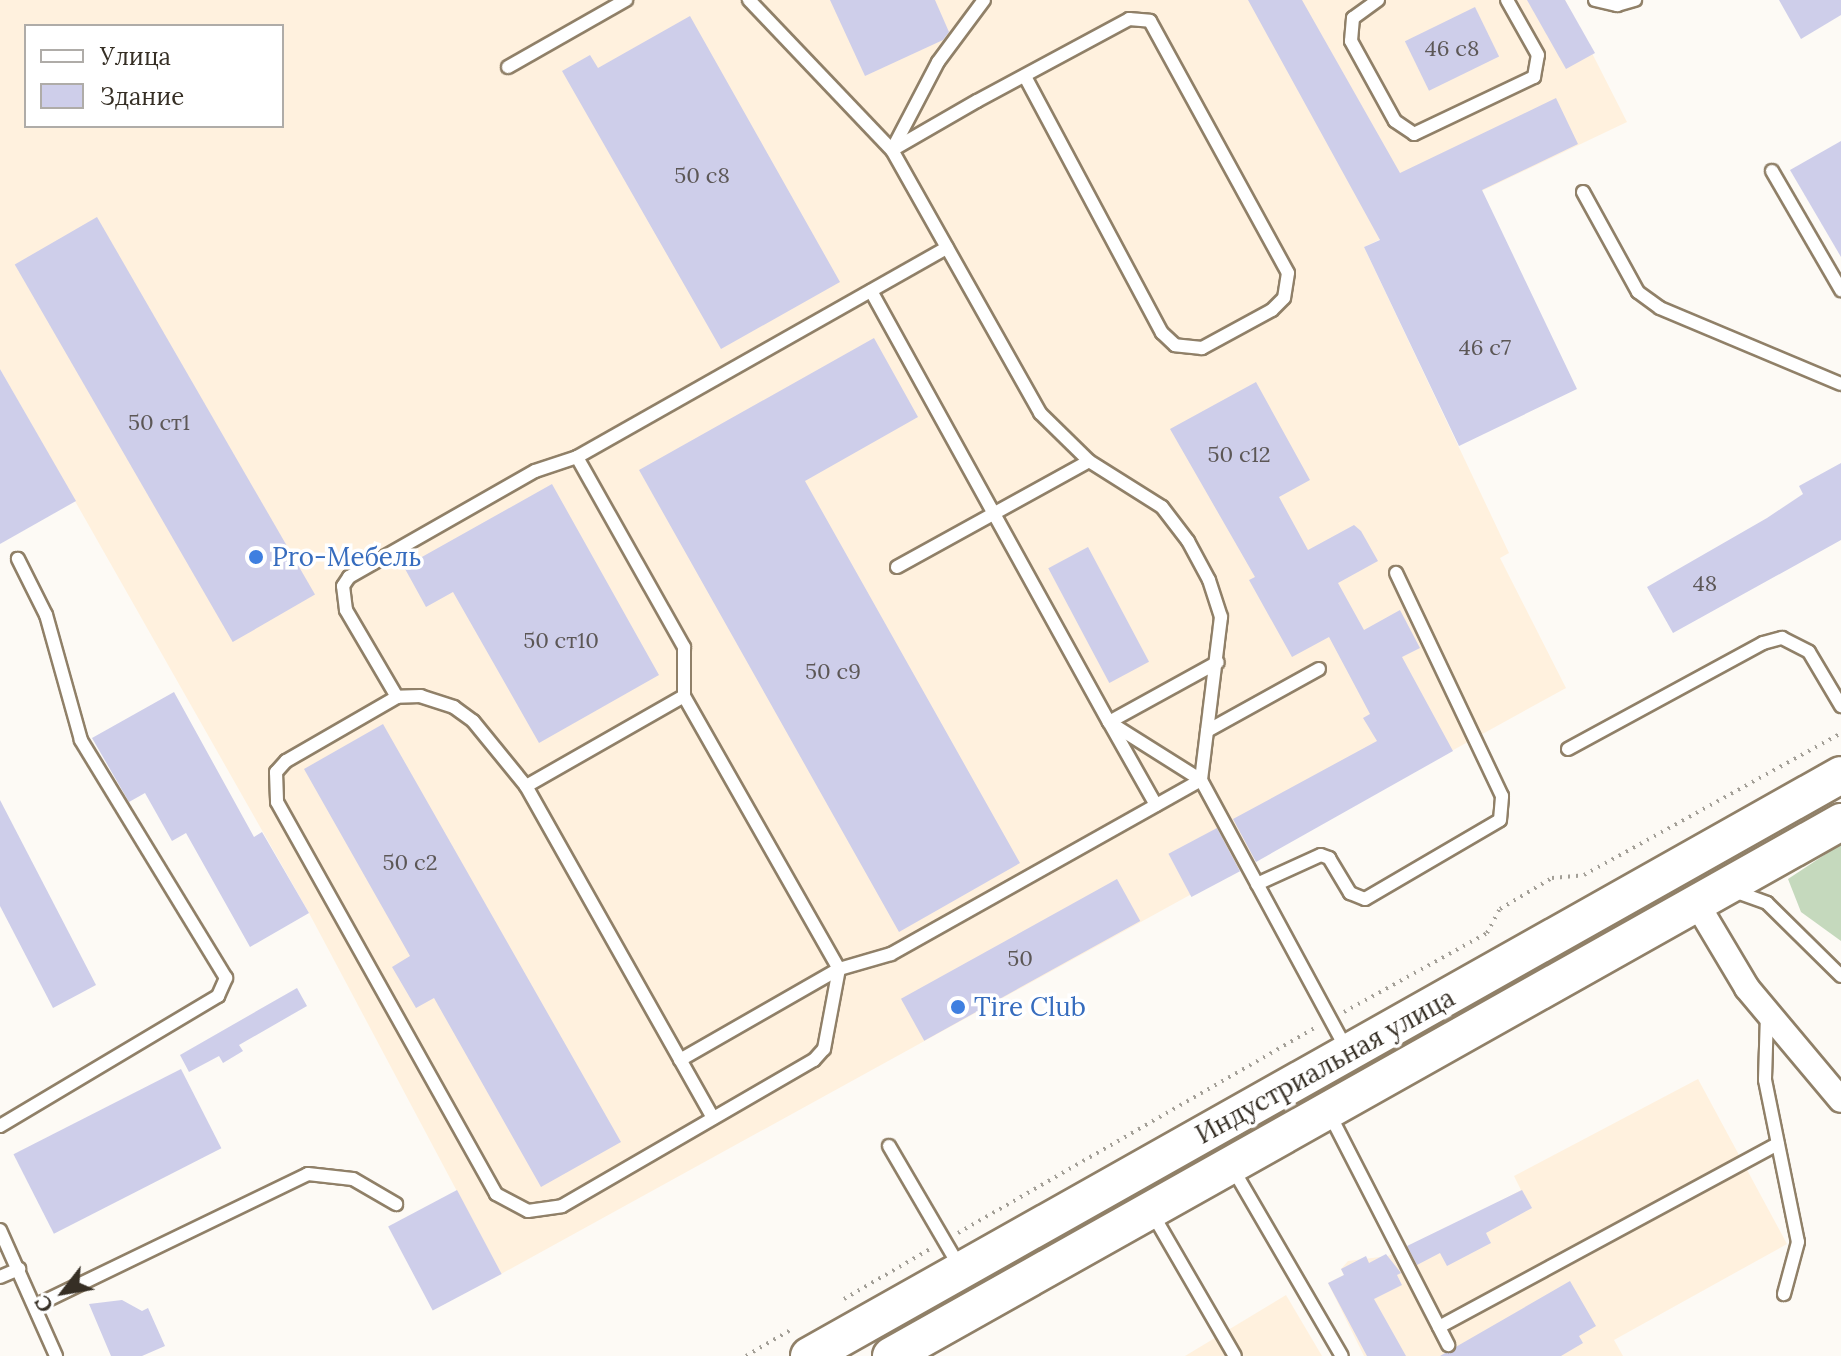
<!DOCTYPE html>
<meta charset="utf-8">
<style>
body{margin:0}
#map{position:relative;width:1841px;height:1356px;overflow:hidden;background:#fdfaf5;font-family:Lora,serif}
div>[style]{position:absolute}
.built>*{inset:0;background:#fff1de}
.green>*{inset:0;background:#c5d9bd}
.building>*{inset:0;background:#ceceea;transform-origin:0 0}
.path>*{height:4px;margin-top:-2px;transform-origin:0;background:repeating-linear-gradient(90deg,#a39f97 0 2px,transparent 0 8px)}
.roads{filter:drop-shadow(2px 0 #908068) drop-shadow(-2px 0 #908068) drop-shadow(0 2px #908068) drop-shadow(0 -2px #908068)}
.lane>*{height:12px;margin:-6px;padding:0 6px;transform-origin:6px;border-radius:6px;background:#fff}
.street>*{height:24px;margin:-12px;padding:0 12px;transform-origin:12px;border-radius:12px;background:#fff}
.primary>*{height:36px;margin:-18px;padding:0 18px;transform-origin:18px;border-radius:18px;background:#fff}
.dots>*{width:22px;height:22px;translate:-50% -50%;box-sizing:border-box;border:4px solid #fff;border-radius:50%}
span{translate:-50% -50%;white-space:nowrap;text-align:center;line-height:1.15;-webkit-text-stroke:7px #fff;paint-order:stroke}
.number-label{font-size:22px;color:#5c5756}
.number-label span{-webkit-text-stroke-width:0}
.shop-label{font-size:26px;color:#366cbe}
.left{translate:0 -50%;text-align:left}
.street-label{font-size:26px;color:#362f25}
.legend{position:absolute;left:24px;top:24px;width:260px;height:104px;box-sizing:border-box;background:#fff;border:2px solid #afaca8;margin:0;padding:10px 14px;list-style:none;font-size:24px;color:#362f25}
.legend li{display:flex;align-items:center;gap:16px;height:40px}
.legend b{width:40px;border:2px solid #afaca8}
.north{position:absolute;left:24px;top:1252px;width:80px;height:80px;-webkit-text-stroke:6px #fff;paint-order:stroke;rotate:239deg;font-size:22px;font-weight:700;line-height:32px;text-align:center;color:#362f25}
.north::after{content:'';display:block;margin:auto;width:28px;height:36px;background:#362f25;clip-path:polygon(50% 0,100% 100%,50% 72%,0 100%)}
</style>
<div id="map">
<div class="built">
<i style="clip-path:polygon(evenodd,0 0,1565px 0,1627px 122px,1364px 247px,1509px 553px,1500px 558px,1566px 688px,501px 1274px,309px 913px,0 369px,0 0,26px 26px,282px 26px,282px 126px,26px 126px,26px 26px)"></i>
<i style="clip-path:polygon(1698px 1079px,1787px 1244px,1614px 1340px,1623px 1356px,1364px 1356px,1328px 1283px,1344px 1275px,1341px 1269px,1348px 1261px,1388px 1256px,1499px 1202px,1521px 1190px,1514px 1176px)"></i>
<i style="clip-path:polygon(1286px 1295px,1322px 1356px,1185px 1356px)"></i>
</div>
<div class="green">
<i style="clip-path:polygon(1841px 844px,1841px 941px,1801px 912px,1788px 879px)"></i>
</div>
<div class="building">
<i style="clip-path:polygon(830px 0,935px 0,949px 32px,943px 40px,865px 76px)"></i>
<i style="clip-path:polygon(1248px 0,1302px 0,1400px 173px,1556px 98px,1578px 144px,1482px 190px,1577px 389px,1459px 446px,1364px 247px,1380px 240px)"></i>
<i style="clip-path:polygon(1527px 0,1565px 0,1595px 53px,1566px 69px)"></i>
<i style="clip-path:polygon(1779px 0,1841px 0,1841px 15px,1801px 39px)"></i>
<i style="left:1475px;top:7px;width:55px;height:78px;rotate:64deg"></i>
<i style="clip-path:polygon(690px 16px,840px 282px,721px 349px,562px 71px,590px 55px,598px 68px)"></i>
<i style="clip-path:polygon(1841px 141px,1841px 257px,1790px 170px)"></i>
<i style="left:97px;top:217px;width:436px;height:95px;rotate:60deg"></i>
<i style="clip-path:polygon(874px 338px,918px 417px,805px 481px,1020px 863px,899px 932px,639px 470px)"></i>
<i style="clip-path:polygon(0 369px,76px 501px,0 544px)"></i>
<i style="clip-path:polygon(1256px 382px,1310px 480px,1279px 497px,1308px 550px,1354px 525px,1361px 531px,1378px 561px,1338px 583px,1364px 630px,1400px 610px,1420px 648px,1402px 657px,1453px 751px,1256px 862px,1233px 819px,1377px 741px,1363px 718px,1370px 714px,1329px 637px,1292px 657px,1249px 580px,1255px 577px,1170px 429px)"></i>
<i style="clip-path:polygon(1841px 463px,1841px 540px,1673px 633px,1647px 587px,1767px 518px,1803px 494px,1799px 486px)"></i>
<i style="clip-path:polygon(552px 484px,659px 675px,539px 743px,453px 592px,426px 607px,404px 567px)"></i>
<i style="left:1088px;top:547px;width:130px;height:45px;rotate:62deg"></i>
<i style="clip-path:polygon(174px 692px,254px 837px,262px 832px,309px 913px,250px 947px,186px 833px,172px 841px,145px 793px,129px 802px,92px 738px)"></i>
<i style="clip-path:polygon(383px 724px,621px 1142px,541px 1187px,434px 998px,416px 1008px,392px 967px,410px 956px,304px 769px)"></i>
<i style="clip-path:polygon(0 800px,96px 985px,53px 1008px,0 906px)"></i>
<i style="left:1217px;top:828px;width:49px;height:55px;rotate:62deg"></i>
<i style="left:1117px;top:879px;width:48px;height:247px;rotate:61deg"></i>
<i style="clip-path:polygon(297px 988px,307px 1006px,239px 1045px,243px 1051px,223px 1063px,219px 1056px,189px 1072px,180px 1055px)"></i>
<i style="left:181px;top:1069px;width:89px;height:188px;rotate:63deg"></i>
<i style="left:457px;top:1190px;width:95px;height:78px;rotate:62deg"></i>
<i style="clip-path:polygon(1522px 1190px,1532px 1208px,1486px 1233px,1491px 1243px,1447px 1266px,1440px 1253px,1417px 1265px,1407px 1246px)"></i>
<i style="clip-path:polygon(1386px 1254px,1401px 1273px,1397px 1275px,1402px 1285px,1374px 1299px,1406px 1356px,1367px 1356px,1328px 1283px,1344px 1275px,1341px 1269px,1366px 1256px,1369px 1263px)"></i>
<i style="clip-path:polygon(1570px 1281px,1596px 1326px,1579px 1336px,1583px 1343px,1561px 1356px,1440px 1356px)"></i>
<i style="clip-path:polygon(122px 1300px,142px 1311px,148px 1308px,165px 1346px,142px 1356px,111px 1356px,89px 1304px)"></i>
</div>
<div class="path">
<i style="left:1344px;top:1012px;width:163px;rotate:-28.9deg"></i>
<i style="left:1487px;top:933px;width:27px;rotate:-62deg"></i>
<i style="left:1500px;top:909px;width:61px;rotate:-30.8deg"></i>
<i style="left:1552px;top:878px;width:32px;rotate:-5deg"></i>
<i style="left:1584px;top:875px;width:294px;rotate:-28.9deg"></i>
<i style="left:958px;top:1233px;width:412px;rotate:-29.9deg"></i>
<i style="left:844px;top:1299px;width:99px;rotate:-30.2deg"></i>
<i style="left:746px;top:1356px;width:53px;rotate:-30.4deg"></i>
</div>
<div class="roads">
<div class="lane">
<i style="left:749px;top:0;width:207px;rotate:46.4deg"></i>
<i style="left:892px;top:150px;width:302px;rotate:60.6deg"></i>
<i style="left:1040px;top:413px;width:69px;rotate:44.4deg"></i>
<i style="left:1089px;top:461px;width:86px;rotate:32.2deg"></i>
<i style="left:1162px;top:507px;width:43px;rotate:52.6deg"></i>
<i style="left:1188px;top:541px;width:44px;rotate:61.7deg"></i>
<i style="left:1209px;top:580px;width:39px;rotate:72deg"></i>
<i style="left:1221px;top:617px;width:164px;rotate:97deg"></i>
<i style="left:1378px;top:0;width:31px;rotate:144deg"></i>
<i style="left:1353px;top:18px;width:23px;rotate:95deg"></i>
<i style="left:1351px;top:41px;width:91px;rotate:61.2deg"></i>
<i style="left:1395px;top:121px;width:23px;rotate:34deg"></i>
<i style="left:1414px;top:134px;width:133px;rotate:-25.4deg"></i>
<i style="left:1534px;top:77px;width:22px;rotate:-80deg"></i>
<i style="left:1538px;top:55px;width:63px;rotate:-119.4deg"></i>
<i style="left:1595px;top:0;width:23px;rotate:13deg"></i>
<i style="left:1617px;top:5px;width:19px;rotate:-16deg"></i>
<i style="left:508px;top:67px;width:136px;rotate:-29.6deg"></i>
<i style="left:892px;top:150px;width:98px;rotate:-30deg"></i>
<i style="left:977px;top:101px;width:173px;rotate:-28.3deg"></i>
<i style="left:1129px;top:19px;width:21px;rotate:5deg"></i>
<i style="left:1150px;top:21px;width:287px;rotate:61.3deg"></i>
<i style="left:1288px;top:273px;width:25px;rotate:99deg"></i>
<i style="left:1284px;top:298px;width:17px;rotate:135deg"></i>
<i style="left:1272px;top:310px;width:80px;rotate:151.5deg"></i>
<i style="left:1202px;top:348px;width:27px;rotate:-174deg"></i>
<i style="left:1175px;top:345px;width:18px;rotate:-137deg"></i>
<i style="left:1162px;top:333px;width:291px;rotate:-118.1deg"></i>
<i style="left:892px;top:150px;width:99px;rotate:-62.4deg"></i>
<i style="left:938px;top:62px;width:77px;rotate:-53.4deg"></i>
<i style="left:1772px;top:171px;width:138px;rotate:59.9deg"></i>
<i style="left:1583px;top:192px;width:114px;rotate:61.2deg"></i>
<i style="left:1638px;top:292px;width:27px;rotate:36deg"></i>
<i style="left:1660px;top:308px;width:196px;rotate:22.8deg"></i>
<i style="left:871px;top:291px;width:492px;rotate:61.1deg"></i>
<i style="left:1109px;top:722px;width:109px;rotate:32.2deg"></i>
<i style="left:1201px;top:780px;width:307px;rotate:61.6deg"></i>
<i style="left:897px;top:567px;width:219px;rotate:-28.9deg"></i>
<i style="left:684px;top:696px;width:182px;rotate:150.3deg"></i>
<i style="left:526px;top:786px;width:381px;rotate:60.6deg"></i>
<i style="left:397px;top:697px;width:128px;rotate:150deg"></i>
<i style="left:286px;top:761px;width:15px;rotate:132deg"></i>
<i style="left:276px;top:772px;width:30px;rotate:88deg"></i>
<i style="left:277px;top:802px;width:449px;rotate:60.8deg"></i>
<i style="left:496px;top:1194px;width:36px;rotate:28deg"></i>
<i style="left:528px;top:1211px;width:34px;rotate:-8deg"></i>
<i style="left:562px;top:1206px;width:291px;rotate:-30.1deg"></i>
<i style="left:814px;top:1060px;width:15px;rotate:-48deg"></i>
<i style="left:824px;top:1049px;width:81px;rotate:-79.4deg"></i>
<i style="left:839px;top:969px;width:314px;rotate:-119.6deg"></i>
<i style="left:684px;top:696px;width:49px;rotate:-90deg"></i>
<i style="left:684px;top:647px;width:218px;rotate:-119.4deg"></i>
<i style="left:577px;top:457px;width:425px;rotate:-29.5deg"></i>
<i style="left:1207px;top:731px;width:128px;rotate:-29deg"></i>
<i style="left:1568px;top:749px;width:222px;rotate:-28.5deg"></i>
<i style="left:1763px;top:643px;width:20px;rotate:-15deg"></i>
<i style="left:1782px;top:638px;width:30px;rotate:27deg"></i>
<i style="left:1809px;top:652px;width:63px;rotate:59.3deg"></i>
<i style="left:526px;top:786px;width:84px;rotate:-129.2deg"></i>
<i style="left:473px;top:721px;width:24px;rotate:-144deg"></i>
<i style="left:454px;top:707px;width:35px;rotate:-162deg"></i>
<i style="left:421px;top:696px;width:24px;rotate:178deg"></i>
<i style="left:397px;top:697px;width:101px;rotate:-120.4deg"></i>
<i style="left:346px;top:610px;width:24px;rotate:-97deg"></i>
<i style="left:343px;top:586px;width:11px;rotate:-56deg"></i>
<i style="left:349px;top:577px;width:214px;rotate:-29.7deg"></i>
<i style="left:535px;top:471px;width:44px;rotate:-18.4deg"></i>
<i style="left:1156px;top:805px;width:95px;rotate:-119.5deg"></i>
<i style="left:1109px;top:722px;width:124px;rotate:-28.8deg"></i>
<i style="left:1257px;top:884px;width:70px;rotate:-24.4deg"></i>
<i style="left:1321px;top:855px;width:9px;rotate:21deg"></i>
<i style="left:1329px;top:858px;width:41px;rotate:59deg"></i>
<i style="left:1350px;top:893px;width:16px;rotate:22deg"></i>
<i style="left:1365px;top:899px;width:156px;rotate:-30.3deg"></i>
<i style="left:1500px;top:820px;width:24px;rotate:-85deg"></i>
<i style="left:1502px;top:796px;width:247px;rotate:-115.4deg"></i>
<i style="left:1737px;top:892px;width:32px;rotate:20deg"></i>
<i style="left:1767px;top:903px;width:104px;rotate:44.6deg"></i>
<i style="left:1767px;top:1015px;width:65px;rotate:91.8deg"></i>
<i style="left:1765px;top:1080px;width:165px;rotate:78.5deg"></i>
<i style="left:1798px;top:1242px;width:54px;rotate:105.1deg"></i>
<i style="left:680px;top:1060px;width:183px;rotate:-29.8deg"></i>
<i style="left:839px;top:969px;width:54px;rotate:-16.1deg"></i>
<i style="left:891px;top:954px;width:355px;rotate:-29.3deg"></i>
<i style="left:1329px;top:1113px;width:261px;rotate:62.8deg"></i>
<i style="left:0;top:1126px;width:254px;rotate:-30.8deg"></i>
<i style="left:218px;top:996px;width:20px;rotate:-66deg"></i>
<i style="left:226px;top:978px;width:279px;rotate:-121.4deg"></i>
<i style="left:81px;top:740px;width:130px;rotate:-105.6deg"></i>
<i style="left:46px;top:615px;width:63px;rotate:-116.6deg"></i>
<i style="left:889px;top:1146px;width:143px;rotate:59.7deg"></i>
<i style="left:1233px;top:1169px;width:216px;rotate:59.8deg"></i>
<i style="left:1152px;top:1213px;width:165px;rotate:59.9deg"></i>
<i style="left:0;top:1230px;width:138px;rotate:66deg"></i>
<i style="left:0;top:1277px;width:21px;rotate:-23deg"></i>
<i style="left:35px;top:1306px;width:303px;rotate:-25.8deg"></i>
<i style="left:308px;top:1174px;width:45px;rotate:6.3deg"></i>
<i style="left:353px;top:1179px;width:50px;rotate:30.2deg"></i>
<i style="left:1439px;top:1327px;width:385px;rotate:-28.4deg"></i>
</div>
<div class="street">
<i style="left:1697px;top:904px;width:98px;rotate:59.2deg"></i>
<i style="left:1747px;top:988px;width:146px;rotate:50deg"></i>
</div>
<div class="primary">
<i style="left:809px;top:1356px;width:1184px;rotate:-29.38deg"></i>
<i style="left:891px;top:1356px;width:1090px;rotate:-29.34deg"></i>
</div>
</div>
<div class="dots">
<i style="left:256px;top:557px;background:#3f7fe0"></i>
<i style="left:958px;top:1007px;background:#3f7fe0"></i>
</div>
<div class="number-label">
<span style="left:1452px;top:49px">46 с8</span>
<span style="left:702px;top:176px">50 с8</span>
<span style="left:1485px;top:348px">46 с7</span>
<span style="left:159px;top:423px">50 ст1</span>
<span style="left:1239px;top:455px">50 с12</span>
<span style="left:1705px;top:584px">48</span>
<span style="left:561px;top:641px">50 ст10</span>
<span style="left:833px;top:672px">50 с9</span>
<span style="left:410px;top:863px">50 с2</span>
<span style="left:1020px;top:959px">50</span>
</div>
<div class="shop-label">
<span class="left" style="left:272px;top:557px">Pro-Мебель</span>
<span class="left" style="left:974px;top:1007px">Tire Club</span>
</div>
<div class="street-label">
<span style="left:1325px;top:1066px;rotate:-29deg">Индустриальная улица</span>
</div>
<ul class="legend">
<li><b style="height:10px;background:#fff"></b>Улица</li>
<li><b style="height:22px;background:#ceceea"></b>Здание</li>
</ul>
<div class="north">С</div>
</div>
